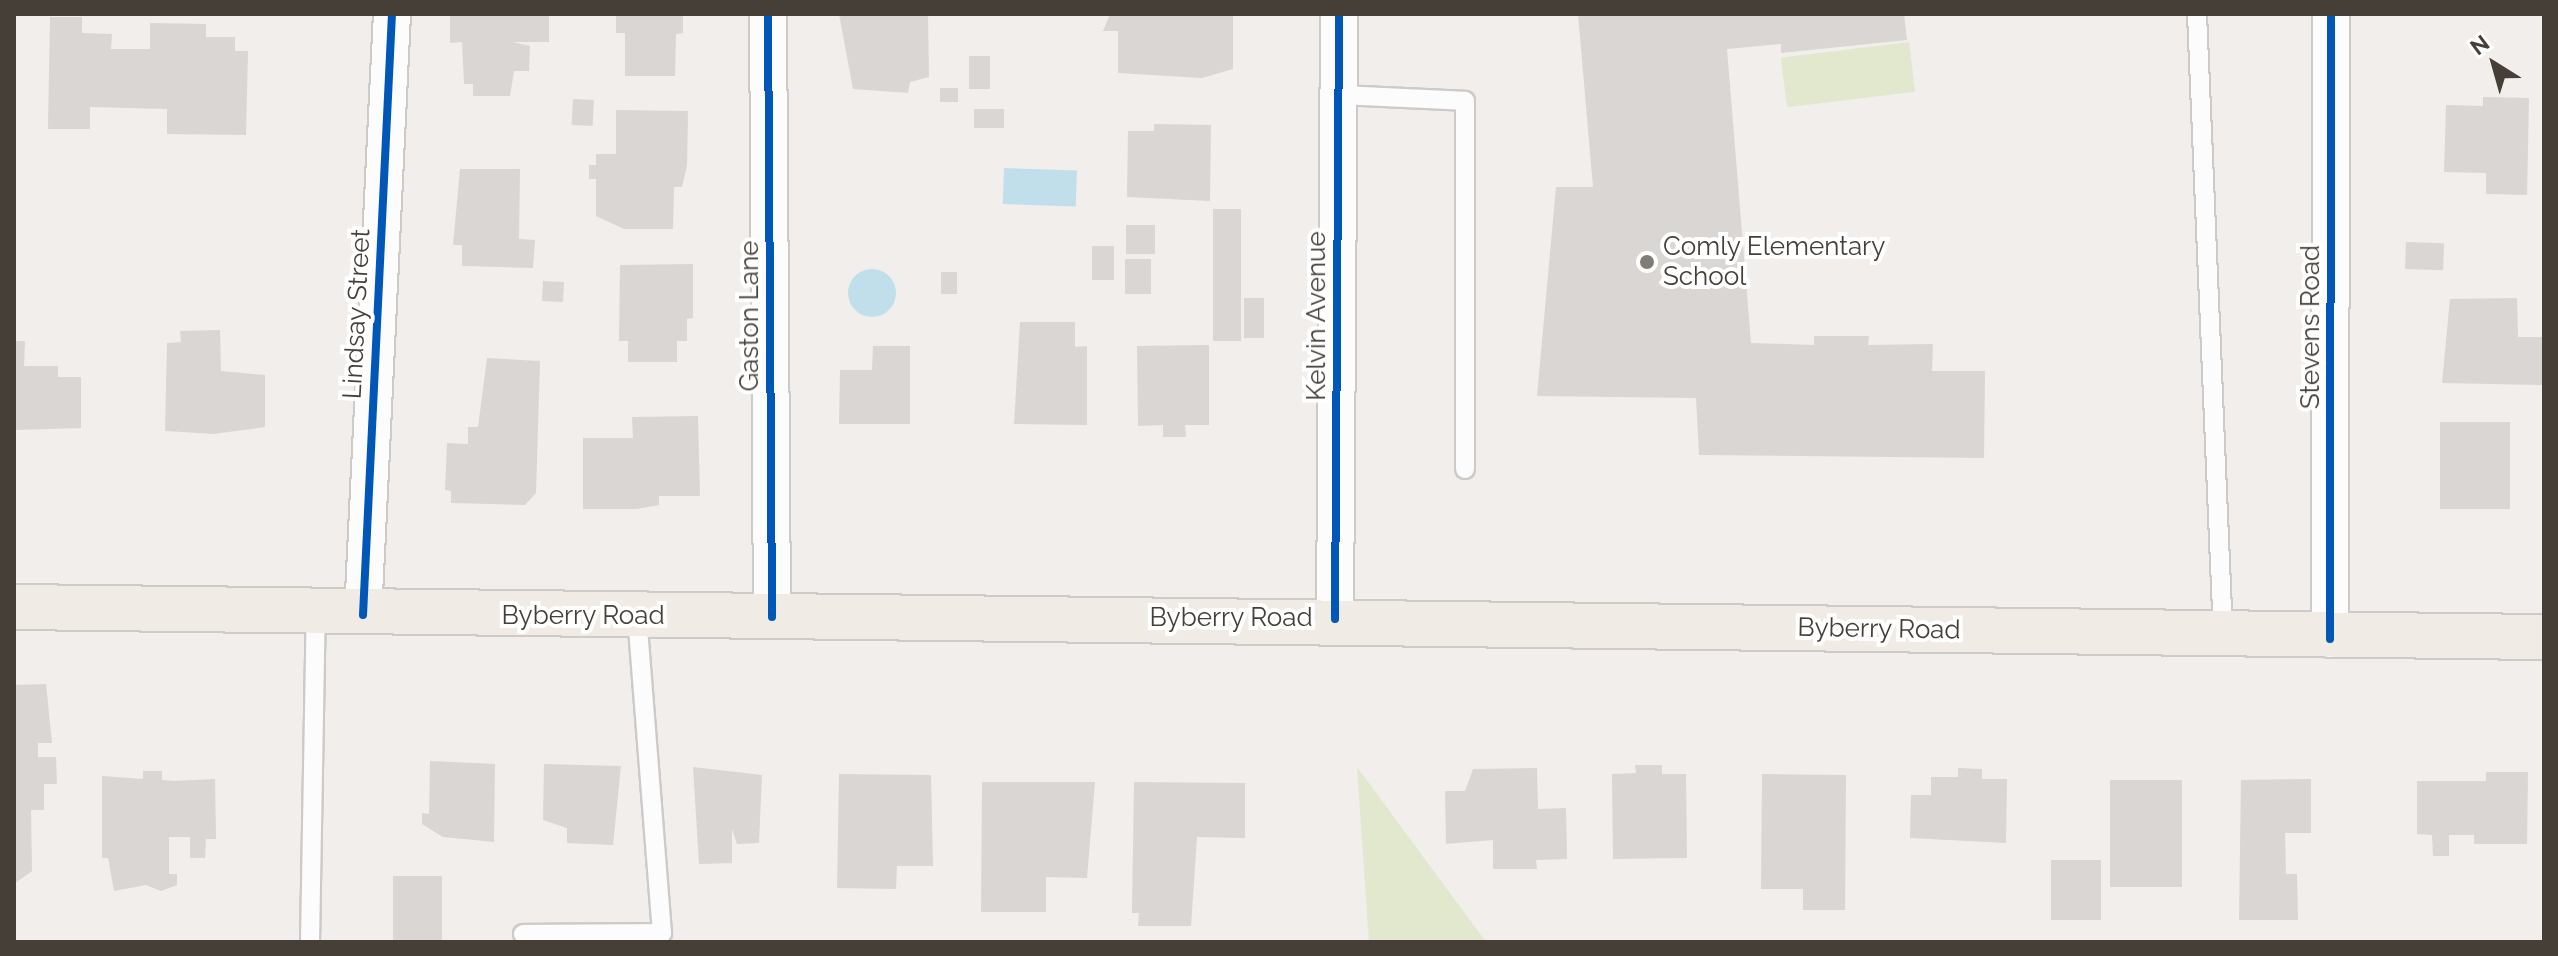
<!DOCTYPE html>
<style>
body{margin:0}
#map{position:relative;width:2558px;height:956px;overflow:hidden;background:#f1eeeb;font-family:Raleway,sans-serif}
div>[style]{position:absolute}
.green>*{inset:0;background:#e2e8ce;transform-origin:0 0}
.water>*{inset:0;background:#c1dfea;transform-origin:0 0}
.round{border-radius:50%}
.building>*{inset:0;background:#d9d6d3;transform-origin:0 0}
.roads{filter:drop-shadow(2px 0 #cdcac8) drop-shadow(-2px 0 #cdcac8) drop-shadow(0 2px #cdcac8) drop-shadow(0 -2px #cdcac8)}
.service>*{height:18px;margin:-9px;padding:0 9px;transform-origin:9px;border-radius:9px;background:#fdfcfc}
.minor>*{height:36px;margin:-18px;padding:0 18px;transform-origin:18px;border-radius:18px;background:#fdfcfc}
.primary>*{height:44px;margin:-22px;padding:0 22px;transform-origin:22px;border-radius:22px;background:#f0ebe5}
.cycleway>*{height:8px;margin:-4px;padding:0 4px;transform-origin:4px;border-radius:4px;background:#0057b8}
.dots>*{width:22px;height:22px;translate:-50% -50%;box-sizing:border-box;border:4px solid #fff;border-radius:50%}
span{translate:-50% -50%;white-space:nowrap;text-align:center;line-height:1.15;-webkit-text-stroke:8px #fff;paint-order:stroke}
.poi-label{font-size:26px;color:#463f38}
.left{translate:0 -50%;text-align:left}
.street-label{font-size:26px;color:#463f38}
.frame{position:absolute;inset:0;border:16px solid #463f38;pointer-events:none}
.north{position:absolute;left:2454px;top:24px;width:80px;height:80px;-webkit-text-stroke:6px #fff;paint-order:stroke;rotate:323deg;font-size:22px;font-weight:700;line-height:32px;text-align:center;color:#463f38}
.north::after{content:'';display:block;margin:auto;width:28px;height:36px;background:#463f38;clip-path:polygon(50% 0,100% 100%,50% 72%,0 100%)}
</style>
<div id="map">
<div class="green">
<i style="left:1909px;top:42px;width:50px;height:129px;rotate:83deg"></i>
<i style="clip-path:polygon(1357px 767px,1486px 942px,1369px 942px)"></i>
</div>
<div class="water">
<i style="left:1004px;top:168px;width:73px;height:36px;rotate:2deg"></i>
<i class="round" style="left:848px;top:269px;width:48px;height:48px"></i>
</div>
<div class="building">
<i style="clip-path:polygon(450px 14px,549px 14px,549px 42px,512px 42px,530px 46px,529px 71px,514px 71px,510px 96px,473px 96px,473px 84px,464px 84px,462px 42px,450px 43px)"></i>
<i style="clip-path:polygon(616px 14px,683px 14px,683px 33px,676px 34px,675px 76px,625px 76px,625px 33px,616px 33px)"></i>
<i style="clip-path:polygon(839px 14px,928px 14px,929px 77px,910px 82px,908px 93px,853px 89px)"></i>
<i style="clip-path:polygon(1110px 14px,1233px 14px,1233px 69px,1202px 78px,1118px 73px,1118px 31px,1103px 31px)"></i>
<i style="clip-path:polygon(1578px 14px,1904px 14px,1907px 40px,1781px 53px,1781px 44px,1727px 49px,1751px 343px,1814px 345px,1814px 336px,1869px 336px,1868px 345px,1933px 344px,1932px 371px,1985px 371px,1984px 458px,1699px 455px,1696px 398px,1537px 396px,1556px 187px,1593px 187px)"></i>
<i style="clip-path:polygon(50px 17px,82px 17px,82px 33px,112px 34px,111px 49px,150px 49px,150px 23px,206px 24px,206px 37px,235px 37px,235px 51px,248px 51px,246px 135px,167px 134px,167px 109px,90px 107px,90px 129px,48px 129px)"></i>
<i style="left:969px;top:56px;width:21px;height:33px"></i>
<i style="left:940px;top:88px;width:18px;height:14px"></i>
<i style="clip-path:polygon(2483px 97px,2529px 98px,2527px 195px,2486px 194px,2486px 173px,2444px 172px,2446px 105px,2483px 106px)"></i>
<i style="left:573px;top:99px;width:21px;height:26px;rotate:3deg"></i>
<i style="left:974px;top:109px;width:30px;height:19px"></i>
<i style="clip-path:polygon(616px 110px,688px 111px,687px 166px,682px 187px,674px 187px,673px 229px,624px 229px,596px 216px,596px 179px,589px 179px,589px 165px,596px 165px,596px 154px,616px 154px)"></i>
<i style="clip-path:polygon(1154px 124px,1211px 125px,1210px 201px,1127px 197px,1128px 131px,1154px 131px)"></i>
<i style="clip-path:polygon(460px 169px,520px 169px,519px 239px,535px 240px,533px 268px,462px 266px,462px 245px,453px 245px)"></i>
<i style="left:1213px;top:209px;width:28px;height:132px"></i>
<i style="left:1155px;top:225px;width:29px;height:29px;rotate:90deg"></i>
<i style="left:2406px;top:242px;width:38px;height:27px;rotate:2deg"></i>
<i style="left:1092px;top:246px;width:22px;height:34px"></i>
<i style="left:1125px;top:259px;width:26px;height:35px"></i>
<i style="clip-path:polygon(693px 264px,693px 318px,687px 319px,687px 341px,677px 341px,677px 362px,628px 362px,628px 341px,619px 341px,620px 265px)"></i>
<i style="left:941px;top:272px;width:16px;height:22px"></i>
<i style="left:543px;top:281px;width:21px;height:20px;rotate:3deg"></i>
<i style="left:1264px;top:298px;width:40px;height:20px;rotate:90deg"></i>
<i style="clip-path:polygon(2517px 298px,2518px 337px,2544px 337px,2544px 385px,2442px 383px,2450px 299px)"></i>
<i style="clip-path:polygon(1020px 322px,1075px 322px,1075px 347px,1087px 346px,1087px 425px,1014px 424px)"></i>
<i style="clip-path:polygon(220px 330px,221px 371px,265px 375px,265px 427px,214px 434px,165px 431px,167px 343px,181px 342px,180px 331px)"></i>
<i style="clip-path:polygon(14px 341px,25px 341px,24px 366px,58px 366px,58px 377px,81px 377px,81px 428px,14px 430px)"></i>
<i style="clip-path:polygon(1209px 345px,1209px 425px,1185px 425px,1186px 437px,1163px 437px,1163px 425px,1138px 426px,1137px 346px)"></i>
<i style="clip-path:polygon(873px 346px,910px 346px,910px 424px,839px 424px,840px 370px,872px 370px)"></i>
<i style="clip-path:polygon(487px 358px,540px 361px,536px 493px,525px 505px,451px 503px,451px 491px,445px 490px,447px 443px,468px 444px,468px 427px,478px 427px)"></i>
<i style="clip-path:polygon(698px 416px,700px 496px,659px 496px,659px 505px,636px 509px,583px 509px,583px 438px,633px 438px,632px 417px)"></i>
<i style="left:2440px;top:422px;width:70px;height:87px"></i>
<i style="clip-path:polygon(46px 684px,52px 743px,38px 743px,38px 757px,56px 757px,57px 784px,44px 784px,44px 810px,31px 810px,32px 871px,14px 884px,14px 685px)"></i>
<i style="clip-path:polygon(430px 761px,495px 764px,494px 842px,443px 837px,422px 824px,422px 813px,429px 814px)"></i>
<i style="clip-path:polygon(544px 764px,621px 766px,613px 845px,567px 843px,567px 828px,543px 820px)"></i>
<i style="clip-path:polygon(1635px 765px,1662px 765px,1662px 774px,1686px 774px,1687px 858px,1613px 859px,1612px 774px,1636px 773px)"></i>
<i style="clip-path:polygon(693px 767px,762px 775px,759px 843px,737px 844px,732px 829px,732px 863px,699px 864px)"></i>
<i style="clip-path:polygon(1537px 768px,1538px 809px,1566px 808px,1567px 859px,1536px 860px,1537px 869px,1493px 869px,1493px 840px,1446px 844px,1445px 791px,1465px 791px,1473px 769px)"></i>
<i style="clip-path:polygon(1958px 768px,1982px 769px,1982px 779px,2007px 779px,2006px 843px,1910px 838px,1911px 795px,1931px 795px,1931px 777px,1958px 777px)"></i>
<i style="clip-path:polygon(143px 771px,162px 771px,162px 780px,173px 781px,215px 779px,216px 839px,206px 839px,205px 858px,190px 858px,190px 837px,169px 837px,169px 874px,177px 874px,177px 885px,161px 891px,146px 885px,114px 891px,108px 858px,102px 858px,102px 776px,143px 779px)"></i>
<i style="clip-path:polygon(2486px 772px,2528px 772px,2527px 844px,2474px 844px,2474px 835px,2449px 835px,2449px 856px,2433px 856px,2432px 835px,2417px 834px,2417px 781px,2486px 781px)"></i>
<i style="clip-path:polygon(839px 774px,931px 775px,933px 866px,897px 866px,896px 889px,837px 888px)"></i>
<i style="clip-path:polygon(1762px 774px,1846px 775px,1845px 910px,1803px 910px,1803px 889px,1761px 889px)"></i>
<i style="clip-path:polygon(2311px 779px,2311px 833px,2285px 833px,2286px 874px,2297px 874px,2298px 920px,2239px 920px,2241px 780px)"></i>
<i style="left:2110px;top:780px;width:72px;height:107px"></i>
<i style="clip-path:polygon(982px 782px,1095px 782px,1087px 878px,1046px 877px,1046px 912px,981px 912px)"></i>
<i style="clip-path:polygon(1134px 782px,1245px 783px,1245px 838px,1197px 837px,1191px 926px,1138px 926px,1139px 913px,1132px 913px)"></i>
<i style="left:2051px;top:860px;width:50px;height:60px"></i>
<i style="left:442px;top:876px;width:66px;height:49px;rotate:90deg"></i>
</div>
<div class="roads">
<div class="service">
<i style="left:2197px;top:14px;width:621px;rotate:87.6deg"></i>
<i style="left:1339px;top:95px;width:126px;rotate:2.7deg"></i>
<i style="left:1465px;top:101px;width:368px;rotate:90deg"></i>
<i style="left:523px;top:934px;width:139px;rotate:-0.4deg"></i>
<i style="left:662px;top:933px;width:318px;rotate:-94.5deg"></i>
<i style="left:310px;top:942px;width:328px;rotate:-89deg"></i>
</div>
<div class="minor">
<i style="left:768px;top:14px;width:603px;rotate:89.62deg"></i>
<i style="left:363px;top:615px;width:602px;rotate:-87.24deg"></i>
<i style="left:1335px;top:619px;width:605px;rotate:-89.62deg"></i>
<i style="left:2330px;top:639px;width:625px;rotate:-89.91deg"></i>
</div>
<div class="primary">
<i style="left:14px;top:607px;width:2530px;rotate:0.68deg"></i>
</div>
</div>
<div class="cycleway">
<i style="left:768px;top:14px;width:603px;rotate:89.62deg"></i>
<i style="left:363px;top:615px;width:602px;rotate:-87.24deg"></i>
<i style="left:1335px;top:619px;width:605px;rotate:-89.62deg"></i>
<i style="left:2330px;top:639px;width:625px;rotate:-89.91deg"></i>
</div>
<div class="dots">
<i style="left:1647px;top:262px;background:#827c77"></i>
</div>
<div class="poi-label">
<span class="left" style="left:1663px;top:262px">Comly Elementary<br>School</span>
</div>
<div class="street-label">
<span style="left:357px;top:314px;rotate:-87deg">Lindsay Street</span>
<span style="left:750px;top:316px;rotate:-90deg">Gaston Lane</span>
<span style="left:1317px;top:316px;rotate:-90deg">Kelvin Avenue</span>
<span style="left:2311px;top:327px;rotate:-90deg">Stevens Road</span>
<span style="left:583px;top:616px">Byberry Road</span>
<span style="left:1231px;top:618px">Byberry Road</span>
<span style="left:1879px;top:629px;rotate:1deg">Byberry Road</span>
</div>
<div class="frame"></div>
<div class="north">N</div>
</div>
